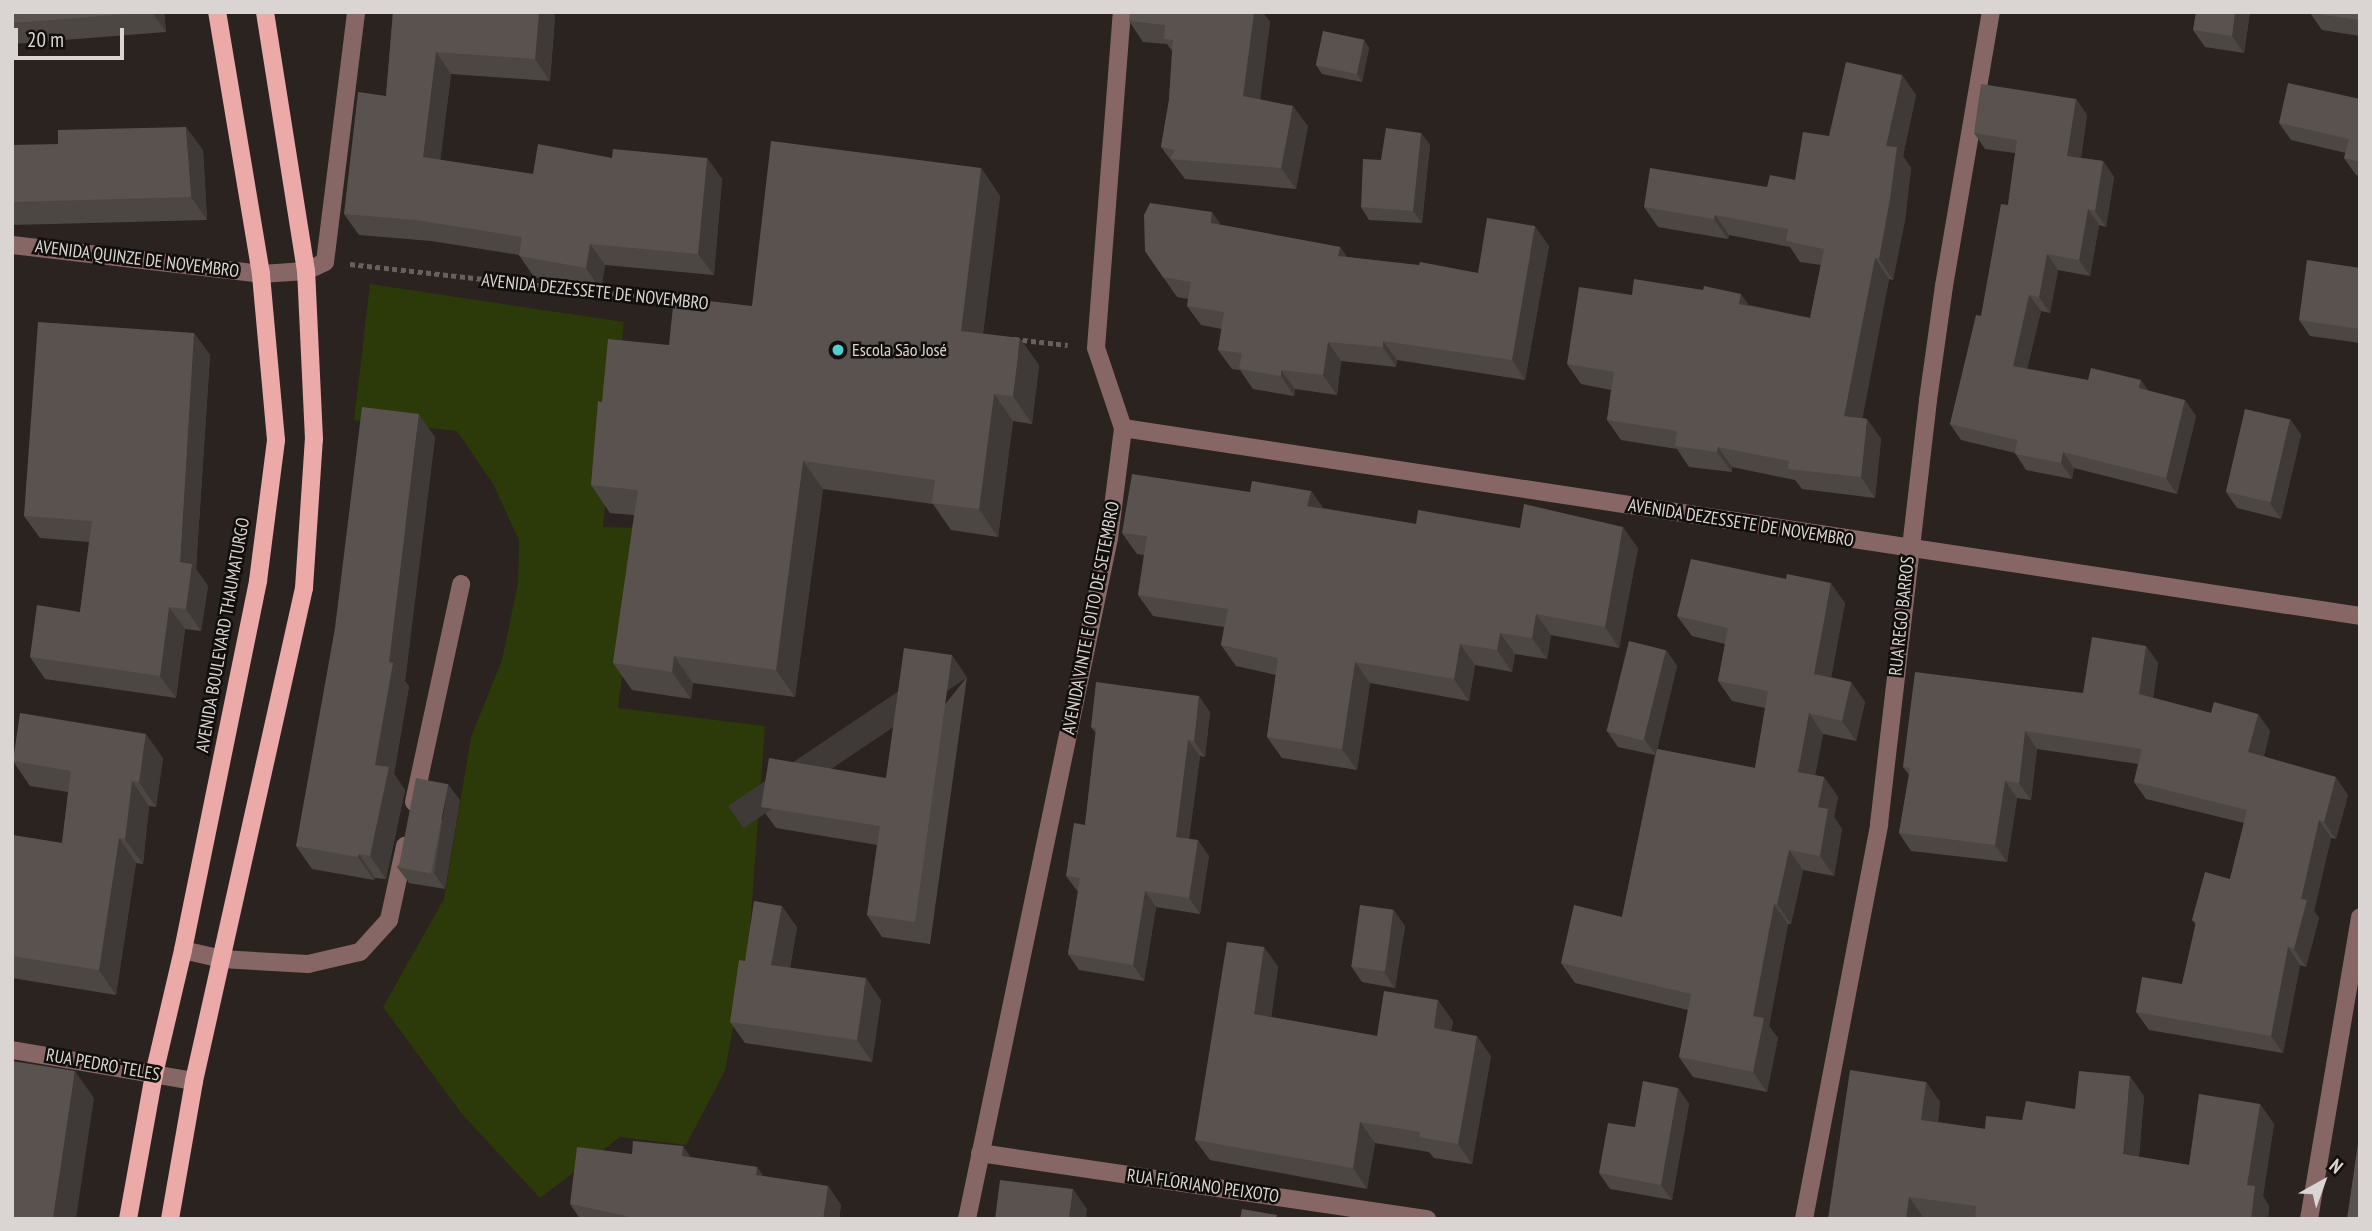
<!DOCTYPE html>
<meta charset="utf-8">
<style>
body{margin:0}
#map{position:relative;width:2372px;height:1231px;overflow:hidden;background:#2b2320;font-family:"PT Sans Narrow",sans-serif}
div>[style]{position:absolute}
.green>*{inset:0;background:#2c3909}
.path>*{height:4.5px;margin-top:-2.25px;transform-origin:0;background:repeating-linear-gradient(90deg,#67605d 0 5px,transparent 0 8.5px)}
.minor>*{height:18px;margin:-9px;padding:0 9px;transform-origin:9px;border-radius:9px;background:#876766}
.major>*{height:18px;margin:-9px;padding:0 9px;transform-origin:9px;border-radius:9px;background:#eba9a8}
.wall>*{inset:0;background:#4d4743}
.shaded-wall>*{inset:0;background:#3f3937;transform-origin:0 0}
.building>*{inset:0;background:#5a524e;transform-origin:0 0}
.dots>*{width:19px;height:19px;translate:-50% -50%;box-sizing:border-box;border:4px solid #110e0c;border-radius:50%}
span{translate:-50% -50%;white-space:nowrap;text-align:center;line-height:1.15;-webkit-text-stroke:5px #110e0c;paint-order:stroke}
.street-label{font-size:18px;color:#dad5d2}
.poi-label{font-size:18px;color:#dad5d2}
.left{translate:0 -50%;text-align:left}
.frame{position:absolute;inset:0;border:14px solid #dad5d2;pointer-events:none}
.north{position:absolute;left:2288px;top:1147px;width:70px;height:70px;-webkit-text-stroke:5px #110e0c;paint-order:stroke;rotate:40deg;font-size:19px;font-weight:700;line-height:28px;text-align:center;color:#dad5d2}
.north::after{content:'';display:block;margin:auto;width:24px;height:32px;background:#dad5d2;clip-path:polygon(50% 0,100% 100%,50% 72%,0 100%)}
.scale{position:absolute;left:14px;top:28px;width:110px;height:32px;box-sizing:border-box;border:4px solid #dad5d2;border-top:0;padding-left:9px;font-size:21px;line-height:24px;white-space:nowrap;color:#dad5d2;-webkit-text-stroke:5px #110e0c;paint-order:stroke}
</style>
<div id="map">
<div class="green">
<i style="clip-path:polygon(370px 284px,624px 322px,603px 527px,641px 528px,618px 708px,765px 726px,749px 941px,725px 1071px,686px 1145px,620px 1137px,540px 1198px,462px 1114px,383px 1007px,444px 899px,471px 737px,502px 660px,518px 583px,519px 540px,493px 484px,457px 431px,354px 420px)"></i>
</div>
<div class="path">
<i style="left:350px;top:264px;width:331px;rotate:6.4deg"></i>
<i style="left:1014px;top:339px;width:54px;rotate:6.3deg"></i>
</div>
<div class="minor">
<i style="left:12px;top:245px;width:251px;rotate:6.6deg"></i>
<i style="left:261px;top:274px;width:45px;rotate:-3.8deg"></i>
<i style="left:306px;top:271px;width:21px;rotate:-25deg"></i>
<i style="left:325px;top:262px;width:252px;rotate:-82.9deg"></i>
<i style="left:1123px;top:428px;width:1251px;rotate:8.64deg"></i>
<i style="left:414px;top:802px;width:223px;rotate:-77.8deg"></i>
<i style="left:183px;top:950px;width:39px;rotate:13deg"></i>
<i style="left:221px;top:959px;width:87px;rotate:3.3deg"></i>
<i style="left:308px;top:964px;width:53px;rotate:-13deg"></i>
<i style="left:360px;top:952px;width:43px;rotate:-47.8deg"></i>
<i style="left:389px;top:920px;width:76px;rotate:-77.8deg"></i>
<i style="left:12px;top:1050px;width:185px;rotate:9.7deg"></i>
<i style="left:980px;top:1153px;width:452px;rotate:8.4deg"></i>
<i style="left:967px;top:1219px;width:696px;rotate:-78.22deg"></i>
<i style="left:1109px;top:538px;width:111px;rotate:-82.7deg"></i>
<i style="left:1123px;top:428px;width:84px;rotate:-108.6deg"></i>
<i style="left:1096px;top:348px;width:337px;rotate:-85.6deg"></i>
<i style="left:1804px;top:1219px;width:402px;rotate:-79.2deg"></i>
<i style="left:1879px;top:824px;width:427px;rotate:-83.4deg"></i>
<i style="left:1928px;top:400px;width:115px;rotate:-82deg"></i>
<i style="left:1944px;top:286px;width:278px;rotate:-80.3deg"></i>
<i style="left:2309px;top:1219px;width:306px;rotate:-80.4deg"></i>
</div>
<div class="major">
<i style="left:128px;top:1219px;width:147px;rotate:-79.8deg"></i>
<i style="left:154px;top:1074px;width:127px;rotate:-76.8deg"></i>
<i style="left:183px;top:950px;width:377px;rotate:-78.5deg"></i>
<i style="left:258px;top:581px;width:142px;rotate:-82.7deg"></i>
<i style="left:276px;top:440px;width:167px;rotate:-95.2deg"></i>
<i style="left:261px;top:274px;width:266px;rotate:-99.5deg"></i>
<i style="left:170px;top:1219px;width:140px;rotate:-80.1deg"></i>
<i style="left:194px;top:1081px;width:505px;rotate:-77.42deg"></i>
<i style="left:304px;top:588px;width:149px;rotate:-86.2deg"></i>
<i style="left:314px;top:439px;width:168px;rotate:-92.7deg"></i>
<i style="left:306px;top:271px;width:262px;rotate:-99deg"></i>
</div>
<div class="wall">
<i style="clip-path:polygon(12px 12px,164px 12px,166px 32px,12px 44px)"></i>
<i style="clip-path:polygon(393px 12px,552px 12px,555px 16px,550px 81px,451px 74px,440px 160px,533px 174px,612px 158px,707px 158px,722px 179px,714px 275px,605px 265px,601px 290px,534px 277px,519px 255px,431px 241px,359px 235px,344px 214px,386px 96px)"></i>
<i style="clip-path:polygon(2250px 12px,2244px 53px,2205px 47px,2193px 30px)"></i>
<i style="clip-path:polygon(2360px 12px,2360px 36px,2322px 30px,2310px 13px)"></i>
<i style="clip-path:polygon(1264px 14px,1270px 22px,1260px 99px,1308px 126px,1296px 189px,1185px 179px,1161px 147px,1169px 100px,1172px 51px,1167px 44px,1143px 42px,1129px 21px)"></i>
<i style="clip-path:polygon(1364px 40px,1369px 48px,1362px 82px,1322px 74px,1316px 65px)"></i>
<i style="clip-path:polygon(1902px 75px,1916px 95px,1903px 156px,1911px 168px,1905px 220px,1893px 280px,1889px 279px,1862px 418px,1867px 419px,1881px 439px,1875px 498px,1802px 489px,1795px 480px,1732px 467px,1732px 472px,1689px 467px,1677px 449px,1621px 440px,1607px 420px,1611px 390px,1581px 384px,1567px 364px,1632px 295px,1749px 305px,1810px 318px,1821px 265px,1800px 262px,1790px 247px,1729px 235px,1728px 239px,1658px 227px,1644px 207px,1767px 187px,1795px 180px,1829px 136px)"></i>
<i style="clip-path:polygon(2076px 99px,2087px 115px,2081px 158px,2103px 161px,2114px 177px,2106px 227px,2099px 225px,2090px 276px,2058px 270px,2050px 313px,2041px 311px,2027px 369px,2149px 391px,2196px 416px,2177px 494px,2074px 468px,2072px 479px,2026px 470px,2015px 453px,1961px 440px,1950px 424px,1981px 316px,2008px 205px,2015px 153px,1985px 149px,1974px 133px)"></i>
<i style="clip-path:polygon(2360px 99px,2360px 176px,2356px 175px,2344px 158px,2346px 153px,2291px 140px,2279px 123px)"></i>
<i style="clip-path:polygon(1421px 133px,1430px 145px,1422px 223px,1369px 220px,1361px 207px,1381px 160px)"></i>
<i style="clip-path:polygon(12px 145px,203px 150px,207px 220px,12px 225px)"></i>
<i style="clip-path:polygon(981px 168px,1000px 196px,983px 334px,1039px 365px,1032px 424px,1013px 421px,998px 537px,951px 530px,933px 504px,823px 489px,795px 697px,693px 683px,691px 699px,632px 690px,613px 663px,634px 515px,610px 513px,591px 485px,602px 402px,669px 345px,752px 306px)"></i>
<i style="clip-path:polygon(1222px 225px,1340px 247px,1347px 257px,1478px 273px,1549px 246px,1525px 380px,1397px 360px,1396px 367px,1341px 361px,1337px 395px,1295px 389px,1294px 396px,1253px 389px,1240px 370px,1232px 369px,1218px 350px,1222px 329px,1201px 325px,1187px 306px,1188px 299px,1177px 297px,1145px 251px)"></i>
<i style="clip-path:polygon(2360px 268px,2360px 343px,2310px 336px,2299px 320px)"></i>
<i style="clip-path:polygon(194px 333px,210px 355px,196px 569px,208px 586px,201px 631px,185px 629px,176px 698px,45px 679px,30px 657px,80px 612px,89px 542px,40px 538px,24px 516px)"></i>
<i style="clip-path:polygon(2290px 419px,2301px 435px,2281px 519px,2237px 508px,2226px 492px)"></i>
<i style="clip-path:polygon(435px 437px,405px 681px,409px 686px,394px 774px,405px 790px,386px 879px,375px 878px,374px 880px,312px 869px,296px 846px)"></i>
<i style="clip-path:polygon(1311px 491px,1323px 508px,1416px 524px,1638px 548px,1619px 648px,1551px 635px,1547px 659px,1515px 654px,1512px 672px,1475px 665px,1469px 701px,1370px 683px,1357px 770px,1282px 758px,1267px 737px,1276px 675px,1236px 666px,1221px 645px,1224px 627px,1153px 616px,1138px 595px,1144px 555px,1137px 554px,1122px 533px,1250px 492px)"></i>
<i style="clip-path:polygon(1845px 603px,1831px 677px,1851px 682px,1865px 702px,1856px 741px,1823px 734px,1815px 775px,1824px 777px,1838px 797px,1834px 817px,1842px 829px,1834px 876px,1803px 870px,1791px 924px,1788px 924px,1769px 1026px,1778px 1038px,1767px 1092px,1693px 1077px,1679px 1057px,1688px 1010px,1575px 983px,1561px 963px,1622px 917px,1655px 755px,1618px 747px,1607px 731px,1666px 650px,1677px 666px,1657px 749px,1755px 768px,1765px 708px,1732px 701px,1718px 681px,1725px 644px,1692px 636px,1677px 616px)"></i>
<i style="clip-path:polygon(2146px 646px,2158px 663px,2153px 698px,2211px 713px,2258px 714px,2270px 731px,2264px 756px,2348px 795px,2336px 839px,2331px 838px,2314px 911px,2319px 918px,2306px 967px,2300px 965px,2283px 1053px,2149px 1030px,2136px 1012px,2182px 984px,2196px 925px,2192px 920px,2230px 879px,2244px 823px,2146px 799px,2134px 782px,2138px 764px,2037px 749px,2031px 800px,2017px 798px,2007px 862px,1911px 851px,1899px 833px,1909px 775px,1903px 767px,2083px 693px)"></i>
<i style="clip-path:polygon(967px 677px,930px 944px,882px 937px,867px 915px,877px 845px,776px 828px,761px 807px,886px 778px)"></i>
<i style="clip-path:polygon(1210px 712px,1205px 757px,1200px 756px,1189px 839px,1209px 856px,1200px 914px,1156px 907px,1144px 981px,1079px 970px,1068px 954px,1078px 892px,1066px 876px,1085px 825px,1096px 733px,1091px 727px)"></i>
<i style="clip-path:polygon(163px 758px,156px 807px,149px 806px,143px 864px,136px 863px,116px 995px,12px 978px,12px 835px,62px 843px,68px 792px,30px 786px,13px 761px)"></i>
<i style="clip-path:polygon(460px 800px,445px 889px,409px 883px,397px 867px)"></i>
<i style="clip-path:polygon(1405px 926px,1395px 988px,1362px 982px,1351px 966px)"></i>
<i style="clip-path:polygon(797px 927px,790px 968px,881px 1000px,872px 1062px,745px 1043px,730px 1022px,745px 961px)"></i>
<i style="clip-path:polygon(1264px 947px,1278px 967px,1271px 1017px,1377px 1036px,1453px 1021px,1451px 1031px,1491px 1056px,1472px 1164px,1434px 1158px,1429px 1152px,1375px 1143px,1367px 1189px,1210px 1160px,1195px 1140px)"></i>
<i style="clip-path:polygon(1926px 1082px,1940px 1102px,1938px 1122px,1985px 1129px,2022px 1120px,2144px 1096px,2139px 1157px,2189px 1165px,2260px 1104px,2274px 1124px,2263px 1196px,2269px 1206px,2268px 1219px,1938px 1219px,1923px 1217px,1923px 1219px,1828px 1219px)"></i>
<i style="clip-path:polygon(1678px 1088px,1689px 1104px,1672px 1200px,1610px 1189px,1599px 1173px,1635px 1127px)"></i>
<i style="clip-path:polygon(683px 1146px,690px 1157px,757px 1167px,763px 1176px,828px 1186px,841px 1205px,839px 1219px,580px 1219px,570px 1204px,632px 1154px)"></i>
</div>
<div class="shaded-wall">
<i style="clip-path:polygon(152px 12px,164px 12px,166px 32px)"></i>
<i style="clip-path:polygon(539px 12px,552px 12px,555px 16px,550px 81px,535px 59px)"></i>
<i style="clip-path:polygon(1254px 12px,1264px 12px,1264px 14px,1270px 22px,1258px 117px,1243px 96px)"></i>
<i style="clip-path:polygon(2235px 12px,2250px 12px,2244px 53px,2232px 36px)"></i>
<i style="clip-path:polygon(1364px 40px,1369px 48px,1362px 82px,1357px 74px)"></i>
<i style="clip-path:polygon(436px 52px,451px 74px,438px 179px,423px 157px)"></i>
<i style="clip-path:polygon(1902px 75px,1916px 95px,1903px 156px,1911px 168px,1905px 220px,1893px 280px,1879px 259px,1886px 146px)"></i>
<i style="clip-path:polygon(2076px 99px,2087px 115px,2079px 171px,2067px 156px)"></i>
<i style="clip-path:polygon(1293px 106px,1308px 126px,1296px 189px,1281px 168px)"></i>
<i style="clip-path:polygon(186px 127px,203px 150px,207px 220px,191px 197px)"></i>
<i style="clip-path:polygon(1421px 133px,1430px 145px,1422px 223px,1413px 211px)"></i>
<i style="clip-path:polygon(707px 158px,722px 179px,714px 275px,698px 254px)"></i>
<i style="clip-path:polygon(2103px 161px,2114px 177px,2106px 227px,2095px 211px)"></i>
<i style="clip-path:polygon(981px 168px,1000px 196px,980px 358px,961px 331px)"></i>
<i style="clip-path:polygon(2088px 209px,2099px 225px,2090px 276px,2079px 260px)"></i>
<i style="clip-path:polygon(1212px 212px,1226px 232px,1211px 223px)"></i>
<i style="clip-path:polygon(1715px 215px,1729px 235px,1728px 239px,1714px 219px)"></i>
<i style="clip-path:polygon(1535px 226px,1549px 246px,1525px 380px,1512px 360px)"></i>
<i style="clip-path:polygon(590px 244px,605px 265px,601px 290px,586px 268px)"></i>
<i style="clip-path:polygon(1340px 247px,1353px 267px,1338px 256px)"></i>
<i style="clip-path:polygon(2047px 254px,2058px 270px,2050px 313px,2039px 297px)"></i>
<i style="clip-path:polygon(1875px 258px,1889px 279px,1859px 437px,1844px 416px)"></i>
<i style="clip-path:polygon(1741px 294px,1756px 315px,1739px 304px)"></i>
<i style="clip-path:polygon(2029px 295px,2041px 311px,2024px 382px,2013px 366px)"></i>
<i style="clip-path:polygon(194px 333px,210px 355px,196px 569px,208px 586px,201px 631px,186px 609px,180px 562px)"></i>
<i style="clip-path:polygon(1020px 338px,1039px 365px,1032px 424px,1013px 396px)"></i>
<i style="clip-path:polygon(1383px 341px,1397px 360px,1396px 367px,1383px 347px)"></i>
<i style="clip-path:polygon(1328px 342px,1341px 361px,1337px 395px,1323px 375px)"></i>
<i style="clip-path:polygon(1281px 370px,1295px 389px,1294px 396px,1281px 376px)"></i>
<i style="clip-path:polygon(2141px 380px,2152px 396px,2139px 388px)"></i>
<i style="clip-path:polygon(994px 394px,1013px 421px,998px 537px,979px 509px)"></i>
<i style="clip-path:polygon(2185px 400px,2196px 416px,2177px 494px,2166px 478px)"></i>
<i style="clip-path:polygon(419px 414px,435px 437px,405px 681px,409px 686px,394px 774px,405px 790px,386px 879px,370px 856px,375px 765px,389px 662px)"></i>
<i style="clip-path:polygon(1867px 419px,1881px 439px,1875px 498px,1861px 477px)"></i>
<i style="clip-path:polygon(2290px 419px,2301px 435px,2281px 519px,2270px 503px)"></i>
<i style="clip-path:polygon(1718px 447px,1732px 467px,1732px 472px,1717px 452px)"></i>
<i style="clip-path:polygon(2063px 452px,2074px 468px,2072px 479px,2061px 463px)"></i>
<i style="clip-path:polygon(803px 461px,823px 489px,795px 697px,776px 670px)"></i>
<i style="clip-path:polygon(1311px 491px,1325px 512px,1307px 506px)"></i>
<i style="clip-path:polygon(1623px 527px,1638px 548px,1619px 648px,1605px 627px)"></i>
<i style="clip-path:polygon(1831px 583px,1845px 603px,1828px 694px,1814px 674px)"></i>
<i style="clip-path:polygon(169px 607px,185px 629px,176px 698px,160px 676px)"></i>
<i style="clip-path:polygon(1536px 614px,1551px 635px,1547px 659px,1532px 638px)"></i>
<i style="clip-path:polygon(1500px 633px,1515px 654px,1512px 672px,1497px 650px)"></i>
<i style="clip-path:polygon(1460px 644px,1475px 665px,1469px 701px,1454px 679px)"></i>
<i style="clip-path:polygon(2146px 646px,2158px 663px,2151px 711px,2139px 694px)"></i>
<i style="clip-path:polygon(1666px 650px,1677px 666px,1656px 755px,1644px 739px)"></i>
<i style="left:952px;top:655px;width:27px;height:270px;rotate:56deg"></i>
<i style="clip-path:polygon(674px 656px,693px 683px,691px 699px,672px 672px)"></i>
<i style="clip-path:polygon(1355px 662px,1370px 683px,1357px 770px,1342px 749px)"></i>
<i style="clip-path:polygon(1851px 682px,1865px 702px,1856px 741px,1842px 721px)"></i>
<i style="clip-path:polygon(1199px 696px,1210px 712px,1205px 757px,1194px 741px)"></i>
<i style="clip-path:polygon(1809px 713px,1823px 734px,1812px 792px,1798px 772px)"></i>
<i style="clip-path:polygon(2258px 714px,2270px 731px,2260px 770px,2248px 752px)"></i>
<i style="clip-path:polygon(2025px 731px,2037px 749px,2031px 800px,2019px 783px)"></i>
<i style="clip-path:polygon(146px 734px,163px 758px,156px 807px,139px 782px)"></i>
<i style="clip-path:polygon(1188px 740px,1200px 756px,1187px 853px,1176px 837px)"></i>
<i style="clip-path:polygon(1824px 777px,1838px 797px,1834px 817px,1842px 829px,1834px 876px,1820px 856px,1818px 807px)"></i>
<i style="clip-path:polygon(2336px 777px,2348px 795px,2336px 839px,2324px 822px)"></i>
<i style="clip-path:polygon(132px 781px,149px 806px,143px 864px,125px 839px)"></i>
<i style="clip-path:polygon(2005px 781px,2017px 798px,2007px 862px,1995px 845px)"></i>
<i style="clip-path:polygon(448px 784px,460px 800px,445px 889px,434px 873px)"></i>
<i style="clip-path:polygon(2319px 820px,2331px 838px,2314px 911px,2319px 918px,2306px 967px,2294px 949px,2301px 899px)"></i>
<i style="clip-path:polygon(119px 838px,136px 863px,116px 995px,99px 970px)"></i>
<i style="clip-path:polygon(1198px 840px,1209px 856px,1200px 914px,1189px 898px)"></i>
<i style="clip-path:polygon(1789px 850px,1803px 870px,1791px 924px,1777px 904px)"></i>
<i style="clip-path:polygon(359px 854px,375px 878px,374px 880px,358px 857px)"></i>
<i style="clip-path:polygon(1145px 891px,1156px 907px,1144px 981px,1133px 965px)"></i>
<i style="clip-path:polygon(1774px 904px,1788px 924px,1769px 1026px,1778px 1038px,1767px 1092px,1753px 1072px,1753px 1016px)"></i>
<i style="clip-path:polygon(782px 906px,797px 927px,786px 986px,771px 965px)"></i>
<i style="clip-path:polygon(1394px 910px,1405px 926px,1395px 988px,1384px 972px)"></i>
<i style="clip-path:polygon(1264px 947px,1278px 967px,1269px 1035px,1254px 1014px)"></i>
<i style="clip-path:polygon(2288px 947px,2300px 965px,2283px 1053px,2271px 1036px)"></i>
<i style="clip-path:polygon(866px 978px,881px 1000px,872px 1062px,857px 1040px)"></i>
<i style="clip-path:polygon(1438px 1000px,1453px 1021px,1448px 1049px,1434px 1028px)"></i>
<i style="clip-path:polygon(1477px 1036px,1491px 1056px,1472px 1164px,1458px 1144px)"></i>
<i style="clip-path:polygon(75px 1071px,94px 1098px,76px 1219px,53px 1219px)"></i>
<i style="clip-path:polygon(2130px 1076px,2144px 1096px,2137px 1174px,2123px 1154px)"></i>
<i style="clip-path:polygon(1926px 1082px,1940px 1102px,1935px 1140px,1921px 1120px)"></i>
<i style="clip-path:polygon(1678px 1088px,1689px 1104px,1672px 1200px,1661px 1185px)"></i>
<i style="clip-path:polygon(2260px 1104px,2274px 1124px,2263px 1196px,2269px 1206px,2268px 1219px,2251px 1219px,2247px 1185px)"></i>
<i style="clip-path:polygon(1360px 1122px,1375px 1143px,1367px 1189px,1353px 1168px)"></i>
<i style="clip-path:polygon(683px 1146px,696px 1165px,682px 1156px)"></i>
<i style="clip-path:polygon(757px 1167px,770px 1186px,756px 1175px)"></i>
<i style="clip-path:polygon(828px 1186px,841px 1205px,839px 1219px,823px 1219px)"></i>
<i style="clip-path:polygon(1073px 1189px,1087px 1209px,1086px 1219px,1069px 1219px)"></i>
<i style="clip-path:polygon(1909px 1197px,1923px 1217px,1923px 1219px,1906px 1219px)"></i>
</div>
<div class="building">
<i style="clip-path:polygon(12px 12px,152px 12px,12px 23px)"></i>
<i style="clip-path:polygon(393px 12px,539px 12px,535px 59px,436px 52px,423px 157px,533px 174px,538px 144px,612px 158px,613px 149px,707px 158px,698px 254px,590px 244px,586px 268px,519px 256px,522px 237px,416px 220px,344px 214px,358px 92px,386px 96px)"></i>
<i style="clip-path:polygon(1130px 12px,1254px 12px,1243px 96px,1293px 106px,1281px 168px,1170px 159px,1175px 150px,1161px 147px,1169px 100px,1173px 40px,1164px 39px,1165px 25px,1129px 21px)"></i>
<i style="clip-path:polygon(2196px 12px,2235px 12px,2232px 36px,2193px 30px)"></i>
<i style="clip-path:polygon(2310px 12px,2360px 12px,2360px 20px,2310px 13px)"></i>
<i style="left:1323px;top:31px;width:42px;height:35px;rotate:12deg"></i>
<i style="clip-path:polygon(1846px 62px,1902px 75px,1886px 146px,1897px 147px,1890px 199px,1879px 259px,1875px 258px,1844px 416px,1867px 419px,1861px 477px,1788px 469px,1789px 461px,1718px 447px,1717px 452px,1675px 446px,1677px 431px,1607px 420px,1614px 372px,1567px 364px,1579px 287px,1632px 295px,1634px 279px,1703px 290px,1704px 286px,1741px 294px,1739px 304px,1810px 318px,1824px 249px,1786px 241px,1788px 229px,1715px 215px,1714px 219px,1644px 207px,1650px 168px,1767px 187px,1770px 175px,1795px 180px,1803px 132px,1829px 136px)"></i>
<i style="clip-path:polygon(2288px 83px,2360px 99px,2360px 162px,2344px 158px,2349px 139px,2279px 123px)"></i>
<i style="clip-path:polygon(1981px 84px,2076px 99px,2067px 156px,2103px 161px,2095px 211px,2088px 209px,2079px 260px,2047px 254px,2039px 297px,2029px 295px,2013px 366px,2088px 380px,2091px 368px,2141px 380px,2139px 388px,2185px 400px,2166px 478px,2063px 452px,2061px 463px,2015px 454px,2017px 440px,1950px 424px,1976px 315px,1981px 316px,2001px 204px,2008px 205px,2017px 140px,1974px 133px)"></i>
<i style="clip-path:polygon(186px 127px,191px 197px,12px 202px,12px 145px,58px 144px,58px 130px)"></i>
<i style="clip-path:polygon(1386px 128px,1421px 133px,1413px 211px,1361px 207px,1363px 159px,1381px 160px)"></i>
<i style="clip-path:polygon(771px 141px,981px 168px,961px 331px,1020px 338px,1013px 396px,994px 394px,979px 509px,932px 503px,935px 480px,803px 461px,776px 670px,674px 656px,672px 672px,613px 663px,638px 490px,591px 485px,598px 401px,602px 402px,608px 339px,669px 345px,674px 297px,752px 306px)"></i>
<i style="clip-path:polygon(1150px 203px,1212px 212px,1211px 223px,1340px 247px,1338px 256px,1419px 265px,1420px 262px,1478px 273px,1487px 218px,1535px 226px,1512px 360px,1383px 341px,1383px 347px,1328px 342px,1323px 375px,1281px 370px,1281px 376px,1239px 369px,1242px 353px,1218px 350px,1224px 312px,1187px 306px,1191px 282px,1163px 277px,1145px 251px,1144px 215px)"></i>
<i style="clip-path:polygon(2307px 260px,2360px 268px,2360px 329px,2299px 320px)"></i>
<i style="clip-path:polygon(38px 322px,194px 333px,180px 562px,192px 564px,186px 609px,169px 607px,160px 676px,30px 657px,37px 605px,80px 612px,92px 521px,24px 516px)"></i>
<i style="clip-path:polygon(362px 407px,419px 414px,389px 662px,393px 663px,375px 765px,389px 767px,370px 856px,359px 854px,358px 857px,296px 846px,335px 628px)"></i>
<i style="left:2245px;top:409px;width:46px;height:85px;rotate:13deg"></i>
<i style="clip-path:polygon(1132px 474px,1250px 492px,1252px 481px,1311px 491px,1307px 506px,1416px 524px,1418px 510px,1520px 528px,1524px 504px,1623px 527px,1605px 627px,1536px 614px,1532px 638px,1500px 633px,1497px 650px,1460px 644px,1454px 679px,1355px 662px,1342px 749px,1267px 737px,1278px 658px,1221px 645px,1228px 609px,1138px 595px,1147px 536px,1122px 533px)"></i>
<i style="clip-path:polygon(1691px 559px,1786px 579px,1787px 574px,1831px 583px,1814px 674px,1851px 682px,1842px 721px,1809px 713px,1798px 772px,1824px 777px,1818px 807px,1828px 809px,1820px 856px,1789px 850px,1777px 904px,1774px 904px,1753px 1016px,1764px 1018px,1753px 1072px,1679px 1057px,1691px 994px,1561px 963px,1574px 905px,1622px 917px,1657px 749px,1755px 768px,1768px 691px,1718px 681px,1728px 628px,1677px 616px)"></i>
<i style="clip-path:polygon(2092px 637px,2146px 646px,2139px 694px,2211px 713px,2214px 702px,2258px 714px,2248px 752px,2336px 777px,2324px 822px,2319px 820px,2301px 899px,2307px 900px,2294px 949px,2288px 947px,2271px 1036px,2136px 1012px,2142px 977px,2182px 984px,2196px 922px,2192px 920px,2205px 872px,2230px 879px,2247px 810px,2134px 782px,2142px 749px,2025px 731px,2019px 783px,2005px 781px,1995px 845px,1899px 833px,1910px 768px,1903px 767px,1915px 672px,2083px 693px)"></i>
<i style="left:1629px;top:641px;width:38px;height:93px;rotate:14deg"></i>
<i style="clip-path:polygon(904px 648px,952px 655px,915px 922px,867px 915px,880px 826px,761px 807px,769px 758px,886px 778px)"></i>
<i style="clip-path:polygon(1096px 682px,1199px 696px,1194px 741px,1188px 740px,1176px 837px,1198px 840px,1189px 898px,1145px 891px,1133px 965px,1068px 954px,1080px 878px,1066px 876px,1074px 823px,1085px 825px,1096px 728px,1091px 727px)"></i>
<i style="clip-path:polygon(20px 713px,146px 734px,139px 782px,132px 781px,125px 839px,119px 838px,99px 970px,12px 956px,12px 835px,62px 843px,71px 771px,13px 761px)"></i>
<i style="left:416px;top:778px;width:33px;height:91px;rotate:11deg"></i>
<i style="clip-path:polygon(754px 901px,782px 906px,771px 965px,866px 978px,857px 1040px,730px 1022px,739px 960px,745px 961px)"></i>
<i style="left:1360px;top:905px;width:34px;height:62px;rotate:8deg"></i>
<i style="clip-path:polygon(1227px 942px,1264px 947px,1254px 1014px,1377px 1036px,1384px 991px,1438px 1000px,1434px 1028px,1477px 1036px,1458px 1144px,1419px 1137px,1420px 1132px,1360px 1122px,1353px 1168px,1195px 1140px)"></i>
<i style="clip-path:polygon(12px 1061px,75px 1071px,53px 1219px,12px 1219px)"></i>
<i style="clip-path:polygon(1850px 1070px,1926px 1082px,1921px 1120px,1985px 1129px,1986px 1116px,2022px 1120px,2026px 1101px,2075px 1109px,2079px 1071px,2130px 1076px,2123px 1154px,2189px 1165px,2199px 1094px,2260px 1104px,2247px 1185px,2255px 1186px,2251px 1219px,1975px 1219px,1976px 1206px,1909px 1197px,1906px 1219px,1828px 1219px)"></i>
<i style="clip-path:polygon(1643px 1081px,1678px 1088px,1661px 1185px,1599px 1173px,1608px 1123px,1635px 1127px)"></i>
<i style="clip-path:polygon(2360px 1130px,2360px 1219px,2347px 1219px)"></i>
<i style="clip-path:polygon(633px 1141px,683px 1146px,682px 1156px,757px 1167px,756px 1175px,828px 1186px,823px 1219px,627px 1219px,627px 1216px,570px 1204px,577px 1147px,632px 1154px)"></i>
<i style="clip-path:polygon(1000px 1180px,1073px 1189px,1069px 1219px,995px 1219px)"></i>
<i style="clip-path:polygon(1242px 1209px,1277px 1215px,1276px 1219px,1240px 1219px)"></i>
</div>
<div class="dots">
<i style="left:838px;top:350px;background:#52cdd0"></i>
</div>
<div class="street-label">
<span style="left:137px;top:259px;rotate:7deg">AVENIDA QUINZE DE NOVEMBRO</span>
<span style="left:595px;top:292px;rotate:6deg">AVENIDA DEZESSETE DE NOVEMBRO</span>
<span style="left:1741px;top:523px;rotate:9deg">AVENIDA DEZESSETE DE NOVEMBRO</span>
<span style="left:1902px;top:616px;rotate:-84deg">RUA REGO BARROS</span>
<span style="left:1091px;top:618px;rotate:-79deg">AVENIDA VINTE E OITO DE SETEMBRO</span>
<span style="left:223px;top:635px;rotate:-80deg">AVENIDA BOULEVARD THAUMATURGO</span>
<span style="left:103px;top:1065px;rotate:10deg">RUA PEDRO TELES</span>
<span style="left:1203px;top:1186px;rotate:8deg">RUA FLORIANO PEIXOTO</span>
</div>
<div class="poi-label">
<span class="left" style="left:852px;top:350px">Escola São José</span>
</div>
<div class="frame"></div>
<div class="north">N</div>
<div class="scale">20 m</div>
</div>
